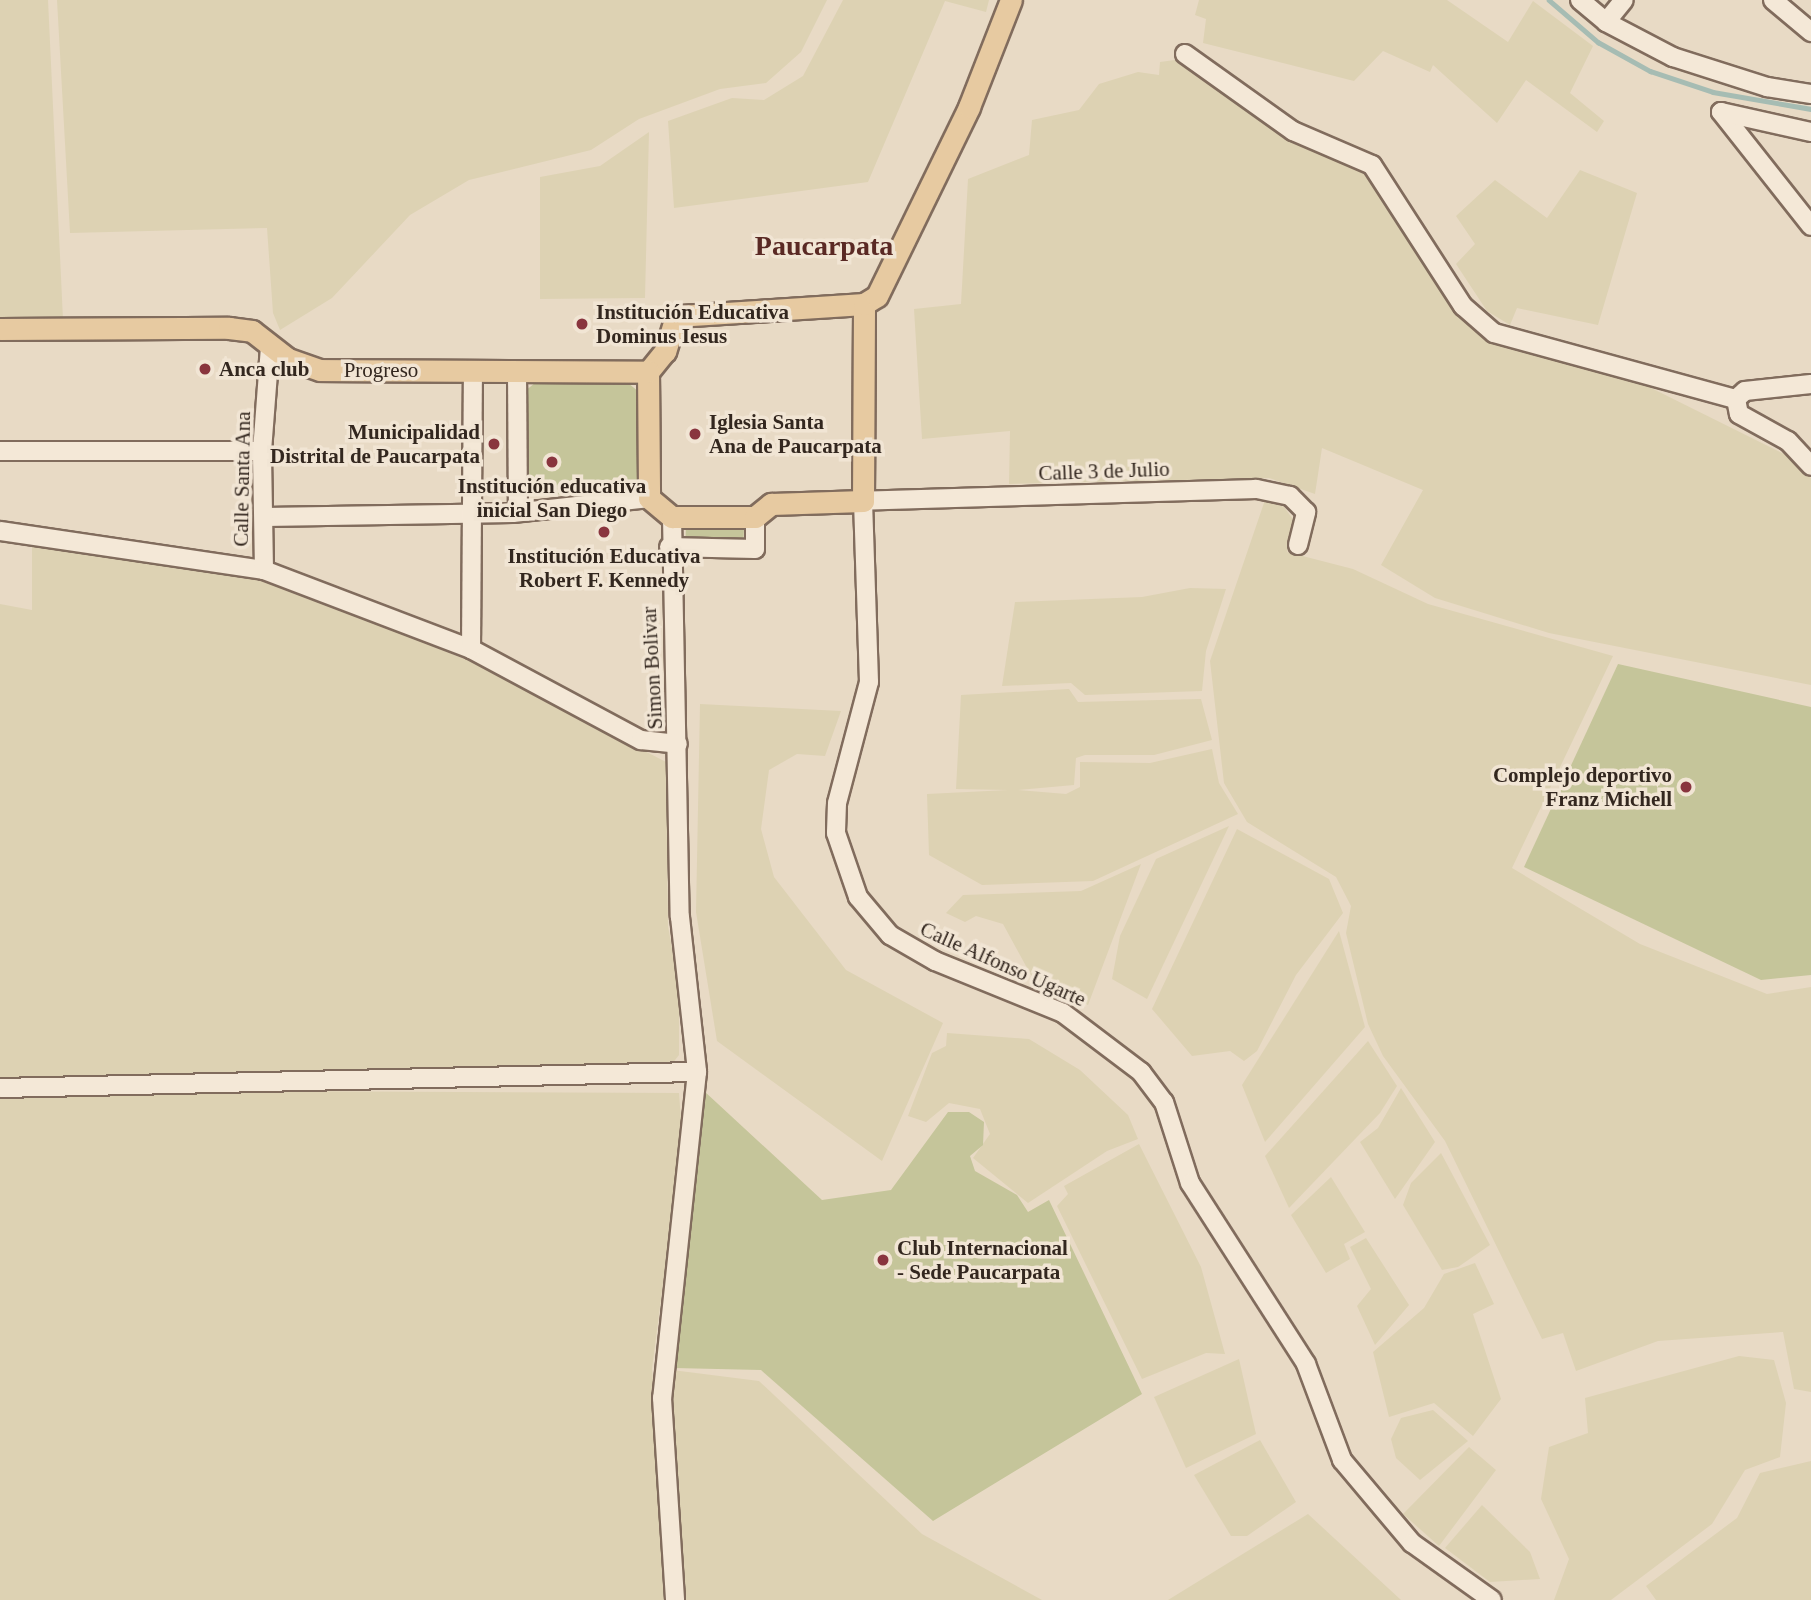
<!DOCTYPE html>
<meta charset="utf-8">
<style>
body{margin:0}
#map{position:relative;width:1811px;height:1600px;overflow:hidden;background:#e8dac5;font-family:Georgia,serif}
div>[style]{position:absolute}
.farmland>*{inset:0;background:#ddd2b3}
.green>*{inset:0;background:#c5c59a;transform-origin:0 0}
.stream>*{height:4.5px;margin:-2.25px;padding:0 2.25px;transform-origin:2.25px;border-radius:2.25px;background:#a6bcb3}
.roads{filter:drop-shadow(2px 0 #816c5d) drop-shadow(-2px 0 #816c5d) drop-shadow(0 2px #816c5d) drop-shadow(0 -2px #816c5d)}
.minor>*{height:18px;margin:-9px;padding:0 9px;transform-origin:9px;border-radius:9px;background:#f4e8d7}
.major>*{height:21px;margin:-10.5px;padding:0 10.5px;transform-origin:10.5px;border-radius:10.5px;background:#e7caa1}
.dots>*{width:19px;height:19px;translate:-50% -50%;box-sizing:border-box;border:4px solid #f1e5d4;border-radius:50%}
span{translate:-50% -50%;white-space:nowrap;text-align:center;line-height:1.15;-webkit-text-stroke:7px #f1e5d4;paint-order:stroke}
.poi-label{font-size:21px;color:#33271f;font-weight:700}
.left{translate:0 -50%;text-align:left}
.right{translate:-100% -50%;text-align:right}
.street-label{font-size:21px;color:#33271f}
.district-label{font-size:28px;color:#5a2924;font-weight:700}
</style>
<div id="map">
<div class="farmland">
<i style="clip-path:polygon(0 0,48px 0,63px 320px,0 319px)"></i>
<i style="clip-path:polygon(57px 0,827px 0,801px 52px,766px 83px,720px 89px,639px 119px,591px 150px,469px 180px,410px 215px,332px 298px,280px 330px,273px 313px,267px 228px,70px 233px)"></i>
<i style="clip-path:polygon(843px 0,989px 0,986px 12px,945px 1px,868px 182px,674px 208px,668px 121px,732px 98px,764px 100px,803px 76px)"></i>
<i style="clip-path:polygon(1199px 0,1447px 0,1508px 42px,1533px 1px,1593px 46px,1570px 93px,1604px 121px,1597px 132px,1526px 80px,1497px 123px,1433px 65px,1430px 72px,1383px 51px,1354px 81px,1203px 43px,1206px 19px,1195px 15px)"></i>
<i style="clip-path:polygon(1182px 59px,1368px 168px,1489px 340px,1621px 373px,1786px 455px,1811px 478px,1811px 685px,1549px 633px,1435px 598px,1381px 565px,1423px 490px,1322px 448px,1315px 494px,1269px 478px,1009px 484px,1010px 431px,922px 439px,914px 309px,961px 304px,968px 179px,1029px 155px,1032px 120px,1079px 110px,1099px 84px,1138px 72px,1159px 75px,1160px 62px)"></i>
<i style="clip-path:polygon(649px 132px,645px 298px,540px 299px,540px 177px,600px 166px)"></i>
<i style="clip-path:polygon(1580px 170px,1637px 193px,1598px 325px,1517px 308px,1510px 325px,1487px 311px,1456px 264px,1475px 244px,1456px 216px,1495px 180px,1547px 218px)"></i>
<i style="clip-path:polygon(1265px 500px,1284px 507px,1295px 522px,1287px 552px,1353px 569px,1428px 604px,1613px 656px,1512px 868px,1640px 944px,1767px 994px,1811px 987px,1811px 1392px,1794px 1389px,1783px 1332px,1658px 1341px,1576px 1371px,1563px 1333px,1542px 1339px,1445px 1141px,1383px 1056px,1368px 1024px,1346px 933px,1351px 906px,1336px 877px,1247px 822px,1224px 783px,1210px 661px)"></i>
<i style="clip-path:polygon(32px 544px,272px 580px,474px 663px,666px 762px,668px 926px,679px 987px,679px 1055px,672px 1064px,0 1081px,0 604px,32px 610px)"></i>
<i style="clip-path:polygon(1190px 588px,1226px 589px,1206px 651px,1202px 691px,1085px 695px,1071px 683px,1002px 686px,1015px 602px,1142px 597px)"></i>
<i style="clip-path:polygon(1069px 689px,1078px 702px,1201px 699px,1212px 740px,1154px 755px,1085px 755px,1076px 758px,1074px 785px,1018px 790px,1066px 794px,1080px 787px,1080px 762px,1150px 763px,1212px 749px,1219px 783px,1238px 814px,1093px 881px,982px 885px,929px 855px,927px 794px,1008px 790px,956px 789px,961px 695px)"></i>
<i style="clip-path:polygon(700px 704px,841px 711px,825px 756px,797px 754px,769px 770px,761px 829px,774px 877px,846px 970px,943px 1023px,882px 1161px,717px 1041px,696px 912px)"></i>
<i style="clip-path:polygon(1229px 826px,1147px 999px,1112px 979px,1120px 936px,1156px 859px)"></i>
<i style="clip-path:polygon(1237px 829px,1329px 879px,1343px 913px,1296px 975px,1257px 1051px,1244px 1061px,1230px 1051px,1192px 1056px,1152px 1009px)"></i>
<i style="clip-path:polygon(1141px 864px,1088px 1005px,1032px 977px,1003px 924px,976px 916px,965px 922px,946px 913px,963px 895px,1081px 891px)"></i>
<i style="clip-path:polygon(1339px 931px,1365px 1027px,1265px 1142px,1242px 1085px)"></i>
<i style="clip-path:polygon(947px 1033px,1029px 1039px,1080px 1070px,1128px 1115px,1138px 1139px,1107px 1151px,1028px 1203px,973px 1158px,990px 1134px,980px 1109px,949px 1103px,926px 1122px,908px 1116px,932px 1053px,946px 1046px)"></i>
<i style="clip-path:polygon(1368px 1041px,1397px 1086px,1380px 1113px,1289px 1208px,1265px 1156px)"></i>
<i style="clip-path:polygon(1401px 1088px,1435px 1142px,1395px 1199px,1360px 1142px,1378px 1128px)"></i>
<i style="clip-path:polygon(241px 1091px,679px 1093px,682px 1135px,652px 1369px,669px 1600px,0 1600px,0 1097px)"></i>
<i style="clip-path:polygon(1139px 1144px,1201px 1267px,1225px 1354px,1206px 1353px,1142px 1379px,1057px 1206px,1068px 1194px,1064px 1186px)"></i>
<i style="clip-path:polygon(1441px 1153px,1490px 1245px,1458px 1267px,1442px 1270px,1403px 1205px,1411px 1183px)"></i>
<i style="clip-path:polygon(1331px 1177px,1365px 1232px,1344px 1244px,1350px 1259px,1326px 1273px,1291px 1215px)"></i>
<i style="clip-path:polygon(1366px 1238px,1409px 1305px,1375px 1345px,1357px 1306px,1371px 1289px,1350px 1247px)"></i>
<i style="clip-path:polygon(1475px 1263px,1494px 1304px,1473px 1314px,1501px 1399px,1473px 1436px,1434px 1403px,1389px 1417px,1373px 1352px,1424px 1308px,1444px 1274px)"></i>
<i style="clip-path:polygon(1739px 1356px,1774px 1360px,1786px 1403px,1780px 1457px,1745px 1470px,1712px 1524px,1611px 1600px,1554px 1600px,1569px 1559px,1541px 1499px,1549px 1447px,1588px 1433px,1585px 1398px)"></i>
<i style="clip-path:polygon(1239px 1359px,1256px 1434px,1186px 1468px,1154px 1397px)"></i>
<i style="clip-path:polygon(672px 1370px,759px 1381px,922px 1534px,1042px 1600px,680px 1600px)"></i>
<i style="clip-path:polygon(1433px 1410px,1468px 1441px,1420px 1480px,1396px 1458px,1391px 1439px,1401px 1418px)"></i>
<i style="clip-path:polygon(1260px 1440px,1296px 1502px,1247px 1536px,1231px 1536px,1194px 1475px)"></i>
<i style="clip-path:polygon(1469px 1447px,1496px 1470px,1439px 1546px,1403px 1514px)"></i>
<i style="clip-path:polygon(1811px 1461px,1811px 1600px,1656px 1600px,1646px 1586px,1737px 1518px,1760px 1473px)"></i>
<i style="clip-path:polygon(1482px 1505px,1530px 1552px,1540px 1579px,1490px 1582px,1445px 1548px)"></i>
<i style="clip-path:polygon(1308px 1514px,1401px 1600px,1168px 1600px)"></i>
</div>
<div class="green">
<i style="clip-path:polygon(535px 383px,628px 383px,639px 392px,641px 492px,534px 495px,526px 487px,525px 391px)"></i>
<i style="left:686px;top:525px;width:58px;height:14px;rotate:2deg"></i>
<i style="clip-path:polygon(1618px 664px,1811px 707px,1811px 975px,1761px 980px,1524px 867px)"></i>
<i style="clip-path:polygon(704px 1091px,822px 1200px,891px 1190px,948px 1112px,969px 1112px,984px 1122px,983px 1145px,970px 1156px,975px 1171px,1017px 1195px,1028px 1212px,1049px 1200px,1142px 1394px,933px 1521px,761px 1370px,674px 1368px)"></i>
</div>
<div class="stream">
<i style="left:1549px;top:0;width:65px;rotate:40.6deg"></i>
<i style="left:1598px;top:42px;width:60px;rotate:29.1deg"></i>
<i style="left:1650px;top:71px;width:66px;rotate:18.4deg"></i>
<i style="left:1713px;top:92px;width:99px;rotate:9.8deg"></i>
</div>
<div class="roads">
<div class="minor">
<i style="left:1580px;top:0;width:34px;rotate:40deg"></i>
<i style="left:1606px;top:22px;width:76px;rotate:27.6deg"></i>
<i style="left:1673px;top:57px;width:99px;rotate:17.7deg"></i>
<i style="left:1767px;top:87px;width:45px;rotate:9deg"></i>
<i style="left:1773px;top:0;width:50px;rotate:40.1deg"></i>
<i style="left:1606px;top:22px;width:28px;rotate:-51deg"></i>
<i style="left:1185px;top:54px;width:133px;rotate:35.5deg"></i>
<i style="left:1293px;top:131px;width:86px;rotate:23.3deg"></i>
<i style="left:1372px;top:165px;width:168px;rotate:57.2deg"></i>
<i style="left:1463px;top:306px;width:41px;rotate:41.1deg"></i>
<i style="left:1494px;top:333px;width:251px;rotate:15.3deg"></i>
<i style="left:1721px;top:112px;width:145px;rotate:51.7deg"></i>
<i style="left:1721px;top:112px;width:92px;rotate:12.5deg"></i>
<i style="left:517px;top:372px;width:136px;rotate:89.6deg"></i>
<i style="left:1736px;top:399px;width:15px;rotate:79deg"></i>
<i style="left:1739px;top:414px;width:56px;rotate:28.9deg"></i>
<i style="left:1788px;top:441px;width:34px;rotate:47deg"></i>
<i style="left:1736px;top:399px;width:12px;rotate:-42deg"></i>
<i style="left:1745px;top:391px;width:66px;rotate:-6.1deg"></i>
<i style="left:0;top:451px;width:262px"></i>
<i style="left:265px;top:517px;width:248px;rotate:-0.9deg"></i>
<i style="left:513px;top:513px;width:137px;rotate:-6.3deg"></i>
<i style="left:672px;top:517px;width:400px;rotate:88.9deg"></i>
<i style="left:680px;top:917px;width:156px;rotate:83.7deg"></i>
<i style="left:697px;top:1072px;width:328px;rotate:96.1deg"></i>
<i style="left:662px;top:1398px;width:202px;rotate:86.3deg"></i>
<i style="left:0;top:531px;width:267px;rotate:8.4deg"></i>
<i style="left:264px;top:570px;width:222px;rotate:20.9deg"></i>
<i style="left:471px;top:649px;width:193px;rotate:28.2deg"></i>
<i style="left:641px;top:740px;width:37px;rotate:6deg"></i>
<i style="left:1298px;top:545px;width:34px;rotate:-76deg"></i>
<i style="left:1306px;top:512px;width:23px;rotate:-135deg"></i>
<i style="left:1290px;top:496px;width:35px;rotate:-168deg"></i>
<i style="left:1256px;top:489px;width:393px;rotate:178.3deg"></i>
<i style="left:863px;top:501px;width:181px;rotate:88.1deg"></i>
<i style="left:869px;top:682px;width:125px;rotate:104.8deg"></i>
<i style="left:837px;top:803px;width:30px;rotate:92deg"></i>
<i style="left:836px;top:833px;width:68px;rotate:71deg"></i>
<i style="left:858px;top:897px;width:50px;rotate:49.9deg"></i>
<i style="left:890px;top:935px;width:52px;rotate:30deg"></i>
<i style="left:935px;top:961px;width:138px;rotate:22.1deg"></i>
<i style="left:1063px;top:1013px;width:98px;rotate:37.1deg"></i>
<i style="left:1141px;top:1072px;width:38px;rotate:53deg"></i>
<i style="left:1164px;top:1102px;width:85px;rotate:72.2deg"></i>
<i style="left:1190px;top:1183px;width:215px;rotate:57.3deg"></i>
<i style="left:1306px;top:1364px;width:103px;rotate:69.4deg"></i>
<i style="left:1342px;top:1460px;width:109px;rotate:49.9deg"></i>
<i style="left:1412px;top:1543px;width:98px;rotate:35.5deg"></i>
<i style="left:669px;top:547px;width:86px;rotate:1.3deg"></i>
<i style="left:755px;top:549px;width:32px;rotate:-90deg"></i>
<i style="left:264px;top:570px;width:119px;rotate:-91deg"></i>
<i style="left:262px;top:451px;width:103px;rotate:-85.6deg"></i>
<i style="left:471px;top:649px;width:277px;rotate:-89.6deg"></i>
<i style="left:0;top:1088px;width:697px;rotate:-1.32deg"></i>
</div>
<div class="major">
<i style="left:864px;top:304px;width:188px;rotate:176.3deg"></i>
<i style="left:676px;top:316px;width:37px;rotate:107deg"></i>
<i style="left:665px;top:351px;width:27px;rotate:129deg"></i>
<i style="left:648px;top:372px;width:126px;rotate:89.5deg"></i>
<i style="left:649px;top:498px;width:30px;rotate:40deg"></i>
<i style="left:672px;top:517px;width:83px"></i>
<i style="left:755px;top:517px;width:21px;rotate:-39deg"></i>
<i style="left:771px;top:504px;width:92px;rotate:-1.9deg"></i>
<i style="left:863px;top:501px;width:197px;rotate:-89.7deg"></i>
<i style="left:864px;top:304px;width:15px;rotate:-32deg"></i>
<i style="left:877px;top:296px;width:210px;rotate:-64deg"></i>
<i style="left:969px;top:107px;width:115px;rotate:-68.6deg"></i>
<i style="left:0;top:329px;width:229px;rotate:-0.3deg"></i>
<i style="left:229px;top:328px;width:23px;rotate:7deg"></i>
<i style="left:252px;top:331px;width:46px;rotate:37.9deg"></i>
<i style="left:288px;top:359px;width:34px;rotate:19deg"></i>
<i style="left:320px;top:370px;width:328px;rotate:0.3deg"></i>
</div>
</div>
<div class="dots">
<i style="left:582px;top:324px;background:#89353e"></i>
<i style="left:205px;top:369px;background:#89353e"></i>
<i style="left:695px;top:434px;background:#89353e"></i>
<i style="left:494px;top:444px;background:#89353e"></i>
<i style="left:552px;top:462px;background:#89353e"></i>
<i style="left:604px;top:532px;background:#89353e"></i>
<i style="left:1686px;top:787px;background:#89353e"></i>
<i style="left:883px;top:1260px;background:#89353e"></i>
</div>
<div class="poi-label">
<span class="left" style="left:596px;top:324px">Institución Educativa<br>Dominus Iesus</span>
<span class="left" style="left:219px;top:369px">Anca club</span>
<span class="left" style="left:709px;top:434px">Iglesia Santa<br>Ana de Paucarpata</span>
<span class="right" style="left:480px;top:444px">Municipalidad<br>Distrital de Paucarpata</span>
<span style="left:552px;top:498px">Institución educativa<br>inicial San Diego</span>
<span style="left:604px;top:568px">Institución Educativa<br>Robert F. Kennedy</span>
<span class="right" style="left:1672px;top:787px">Complejo deportivo<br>Franz Michell</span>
<span class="left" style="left:897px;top:1260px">Club Internacional<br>- Sede Paucarpata</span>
</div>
<div class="street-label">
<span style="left:381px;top:370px">Progreso</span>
<span style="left:1104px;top:471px;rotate:-2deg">Calle 3 de Julio</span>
<span style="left:242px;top:479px;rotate:-89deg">Calle Santa Ana</span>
<span style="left:652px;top:668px;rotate:-93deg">Simon Bolivar</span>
<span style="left:1003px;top:964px;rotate:24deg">Calle Alfonso Ugarte</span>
</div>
<div class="district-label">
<span style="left:824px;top:246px">Paucarpata</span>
</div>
</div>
